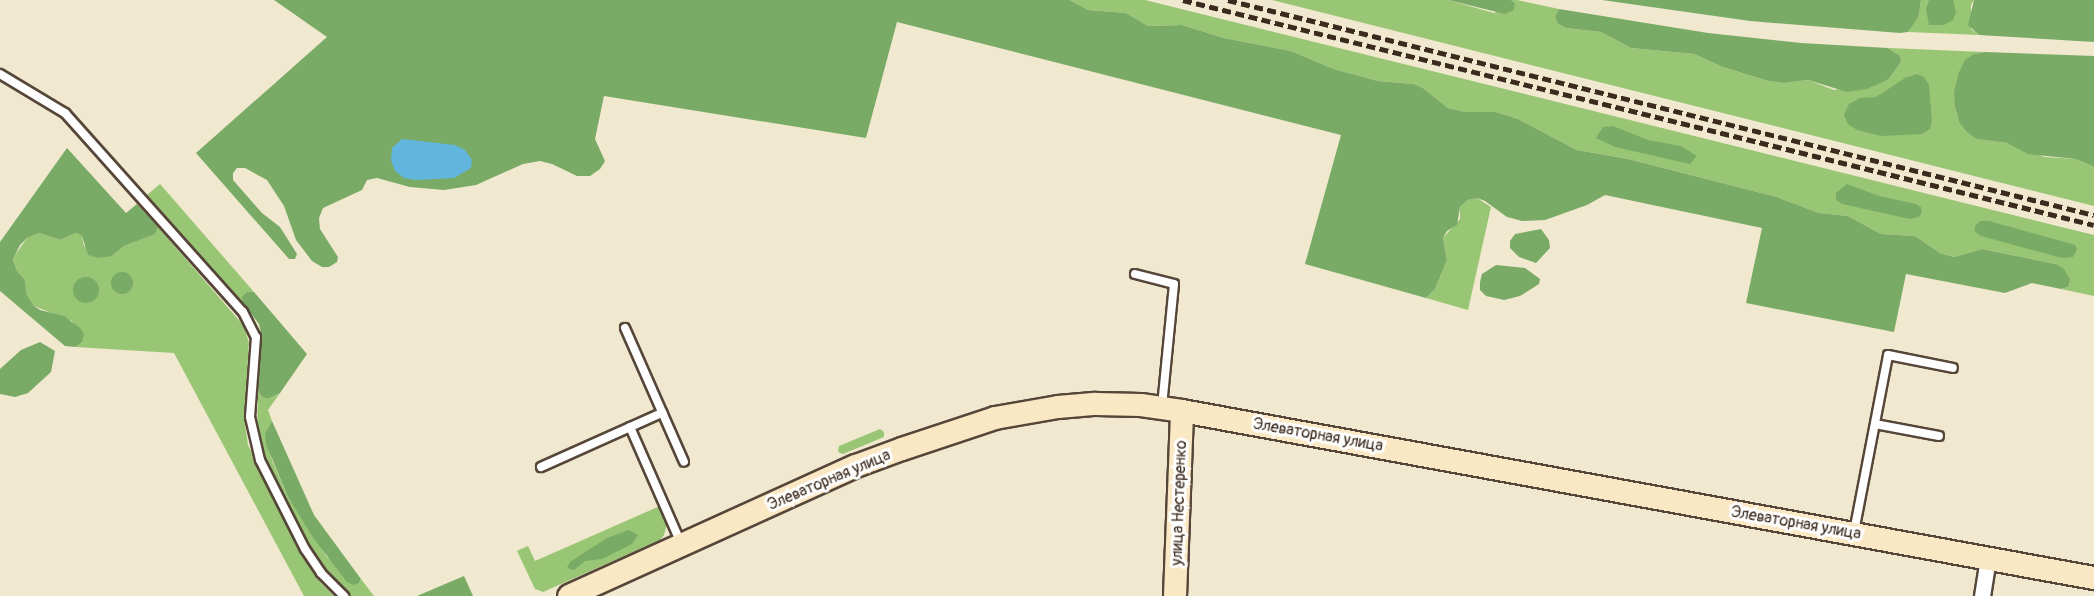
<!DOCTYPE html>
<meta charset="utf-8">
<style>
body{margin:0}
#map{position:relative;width:2094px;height:596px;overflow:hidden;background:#f0e8cf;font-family:Pangolin,sans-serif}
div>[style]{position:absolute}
.green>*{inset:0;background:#99c674}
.forest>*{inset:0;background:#7aab66}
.round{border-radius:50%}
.water>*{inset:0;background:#62b6de}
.roads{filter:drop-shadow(2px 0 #564639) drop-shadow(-2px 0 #564639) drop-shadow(0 2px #564639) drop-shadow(0 -2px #564639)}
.lane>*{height:8px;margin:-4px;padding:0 4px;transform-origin:4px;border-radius:4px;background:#fff}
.street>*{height:15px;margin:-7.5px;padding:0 7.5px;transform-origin:7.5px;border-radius:7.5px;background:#fff}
.secondary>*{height:22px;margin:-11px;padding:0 11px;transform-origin:11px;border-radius:11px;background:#fae7c3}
.rail>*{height:4.5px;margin-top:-2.25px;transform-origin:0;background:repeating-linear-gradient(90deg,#3b2a1e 0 9px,transparent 0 13.5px)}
span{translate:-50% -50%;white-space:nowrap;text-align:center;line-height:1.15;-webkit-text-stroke:6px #fff;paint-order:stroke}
.street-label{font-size:16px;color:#3b2a1e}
</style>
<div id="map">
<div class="green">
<i style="clip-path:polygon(1070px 0,1145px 0,2094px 235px,2094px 296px,2061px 289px,2068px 287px,2056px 264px,1982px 249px,1954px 257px,1940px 253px,1915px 236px,1881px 234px,1848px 216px,1819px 213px,1777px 197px,1628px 159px,1577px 150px,1518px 119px,1496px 112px,1465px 112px,1448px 108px,1423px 88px,1414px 84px,1378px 81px,1334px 69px,1291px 51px,1224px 38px,1182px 25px,1148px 26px,1126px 13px,1088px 10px)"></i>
<i style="clip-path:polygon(1272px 0,1448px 0,1494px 13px,1515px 3px,1511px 0,1517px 0,1559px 9px,1555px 16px,1557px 23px,1566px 28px,1601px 32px,1631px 48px,1694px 54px,1723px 67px,1768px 81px,1784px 83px,1808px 80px,1834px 90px,1889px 79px,1901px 62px,1896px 53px,1888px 48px,1985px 52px,1974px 54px,1955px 107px,1959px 122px,1976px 139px,2007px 143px,2045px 157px,2076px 159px,2094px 167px,2094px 206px)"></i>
<i style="clip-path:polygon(1921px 0,1974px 0,1971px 5px,1971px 29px,1979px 35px,1908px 32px,1919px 15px)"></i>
<i style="clip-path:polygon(160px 184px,254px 292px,247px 292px,243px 297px,243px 303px,147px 195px)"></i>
<i style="clip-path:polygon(1477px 198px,1491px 207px,1468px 310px,1426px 298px,1435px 289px,1447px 260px,1443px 238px,1460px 219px,1460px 207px,1468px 200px)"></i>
<i style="clip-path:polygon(158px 227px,244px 326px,249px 343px,244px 417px,248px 445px,300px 553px,321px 583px,334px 596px,304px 596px,174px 353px,76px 347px,82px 342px,72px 321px,34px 306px,27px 295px,25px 280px,17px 271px,13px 258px,27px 238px,39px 233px,60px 240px,76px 233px,82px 236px,84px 246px,112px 256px,124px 246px,154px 234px)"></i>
<i style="clip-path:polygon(258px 391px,262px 397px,268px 399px,280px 393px,268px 410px,272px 421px,265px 433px,272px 460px,288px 497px,327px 557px,359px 583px,361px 579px,374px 596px,350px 596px,329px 576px,307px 543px,263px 455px,257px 429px)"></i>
<i style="clip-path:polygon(880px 429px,884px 432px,884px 437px,843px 454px,838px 452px,839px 446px)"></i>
<i style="clip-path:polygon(660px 506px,667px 524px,664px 535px,660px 540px,543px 592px,535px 589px,517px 551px,528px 546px,535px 561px)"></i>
</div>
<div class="forest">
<i style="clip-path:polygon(274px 0,1070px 0,1088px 10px,1126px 13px,1148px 26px,1182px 25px,1224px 38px,1291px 51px,1334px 69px,1378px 81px,1414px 84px,1423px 88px,1448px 108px,1465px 112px,1496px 112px,1518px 119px,1577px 150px,1628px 159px,1777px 197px,1819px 213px,1848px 216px,1881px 234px,1915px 236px,1940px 253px,1954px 257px,1982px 249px,2056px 264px,2064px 269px,2070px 279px,2068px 287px,2061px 289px,2032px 283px,2005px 293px,1906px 274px,1894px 332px,1746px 303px,1762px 228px,1605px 195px,1587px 205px,1545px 220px,1522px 221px,1507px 217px,1485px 201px,1477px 198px,1468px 200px,1460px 207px,1457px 225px,1447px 231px,1443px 238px,1447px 260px,1435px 289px,1426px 298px,1305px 264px,1341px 135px,897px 22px,866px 138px,604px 96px,595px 139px,605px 161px,600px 169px,590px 176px,577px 176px,552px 164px,540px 161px,523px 164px,476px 185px,444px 190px,410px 187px,377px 178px,367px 180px,362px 190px,323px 208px,319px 218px,320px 229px,338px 257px,337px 262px,329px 267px,322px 267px,312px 261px,296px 240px,284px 206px,267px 180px,245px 168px,237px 168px,233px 173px,233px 180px,262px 213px,280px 227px,297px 254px,295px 259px,289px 259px,196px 153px,327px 37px)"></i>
<i style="clip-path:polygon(1448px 0,1511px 0,1515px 3px,1514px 10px,1505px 14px)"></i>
<i style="clip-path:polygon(1602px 0,1921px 0,1919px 15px,1915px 22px,1908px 32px,1900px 33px,1750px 21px)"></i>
<i style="clip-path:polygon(1929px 0,1953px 0,1956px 12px,1953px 20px,1944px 25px,1929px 25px,1926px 9px)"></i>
<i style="clip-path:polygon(1974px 0,2094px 0,2094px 42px,1979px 35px,1968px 25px)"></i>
<i style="clip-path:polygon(1559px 9px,1708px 33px,1801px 43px,1888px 48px,1900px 56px,1901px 62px,1889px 79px,1867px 89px,1847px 92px,1808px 80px,1784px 83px,1768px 81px,1723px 67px,1694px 54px,1631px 48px,1601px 32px,1566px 28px,1557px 23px,1555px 16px)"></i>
<i style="clip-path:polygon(1985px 52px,2094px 56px,2094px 167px,2076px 159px,2028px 154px,2007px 143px,1976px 139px,1966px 131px,1959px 122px,1955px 107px,1954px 92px,1959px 72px,1965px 60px,1974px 54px)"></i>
<i style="clip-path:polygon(1917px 74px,1924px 77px,1929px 85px,1932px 121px,1930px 129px,1922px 134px,1881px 136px,1857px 130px,1848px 124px,1844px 115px,1849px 104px,1860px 98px,1876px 97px,1905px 78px)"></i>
<i style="clip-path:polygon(1613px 126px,1648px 140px,1681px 146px,1697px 156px,1690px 164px,1615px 147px,1596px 138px,1603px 127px)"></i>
<i style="clip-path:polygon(67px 148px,126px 213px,137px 204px,158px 227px,155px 234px,124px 246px,112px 256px,98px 258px,88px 255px,82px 236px,76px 233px,60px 240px,39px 233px,27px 238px,20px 245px,13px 259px,17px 271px,25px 280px,27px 295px,34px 306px,40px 310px,64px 316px,80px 328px,84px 334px,82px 342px,76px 347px,65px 346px,0 291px,0 242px)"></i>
<i style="clip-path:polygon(1847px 184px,1879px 196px,1916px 204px,1921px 207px,1922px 212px,1919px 217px,1910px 219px,1842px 204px,1836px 200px,1836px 193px)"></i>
<i style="clip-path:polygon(1980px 221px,1989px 221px,2065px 242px,2075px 245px,2077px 249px,2073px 257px,2062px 258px,1981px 236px,1975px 232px,1975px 226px)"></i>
<i style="clip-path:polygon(1541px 229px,1549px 240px,1550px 248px,1536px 263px,1519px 257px,1510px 248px,1510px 241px,1515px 234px)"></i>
<i style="clip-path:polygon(1496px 265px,1525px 268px,1540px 279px,1539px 284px,1520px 296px,1504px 300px,1486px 296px,1480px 290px,1480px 282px,1482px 274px)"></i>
<i class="round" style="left:111px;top:272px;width:22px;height:22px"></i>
<i class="round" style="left:73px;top:277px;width:26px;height:26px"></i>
<i style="clip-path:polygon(247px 292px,254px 292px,307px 354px,280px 393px,268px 399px,262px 397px,258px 391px,261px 334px,259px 324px,243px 303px,242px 297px)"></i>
<i style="clip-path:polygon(40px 342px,55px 351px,51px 372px,28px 393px,15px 397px,0 394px,0 369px,21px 350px)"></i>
<i style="clip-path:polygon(272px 421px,314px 515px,361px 579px,359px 583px,353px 585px,347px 582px,314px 539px,288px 497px,266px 444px,265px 433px)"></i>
<i style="clip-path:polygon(629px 530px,638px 535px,632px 544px,602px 559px,585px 561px,574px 570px,567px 568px,570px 562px,607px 538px)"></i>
<i style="clip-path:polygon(464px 576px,473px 596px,417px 596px)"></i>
</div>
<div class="water">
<i style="clip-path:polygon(402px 139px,455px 145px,465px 150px,472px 160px,471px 168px,454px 178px,416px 180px,404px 178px,395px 171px,391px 160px,392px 148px)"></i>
</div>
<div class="roads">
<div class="lane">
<i style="left:0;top:74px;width:76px;rotate:31deg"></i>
<i style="left:65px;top:113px;width:267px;rotate:48.2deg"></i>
<i style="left:243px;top:312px;width:28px;rotate:63deg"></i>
<i style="left:256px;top:337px;width:80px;rotate:94.3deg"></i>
<i style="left:250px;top:417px;width:44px;rotate:76.9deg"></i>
<i style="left:260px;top:460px;width:100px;rotate:63.2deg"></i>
<i style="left:305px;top:549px;width:29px;rotate:56deg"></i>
<i style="left:321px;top:573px;width:33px;rotate:45deg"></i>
<i style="left:1135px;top:274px;width:40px;rotate:14.4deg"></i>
<i style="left:1174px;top:284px;width:124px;rotate:95.6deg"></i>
<i style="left:625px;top:328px;width:146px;rotate:66.2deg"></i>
<i style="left:1875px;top:424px;width:65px;rotate:10.6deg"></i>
<i style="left:630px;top:427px;width:127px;rotate:66.3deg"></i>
<i style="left:541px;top:467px;width:133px;rotate:-24.1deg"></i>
<i style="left:1854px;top:532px;width:180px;rotate:-79.1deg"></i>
<i style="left:1888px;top:355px;width:66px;rotate:11.3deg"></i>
</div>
<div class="street">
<i style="left:1982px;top:596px;width:38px;rotate:-81deg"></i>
</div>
<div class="secondary">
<i style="left:569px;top:596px;width:315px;rotate:-24.4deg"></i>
<i style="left:856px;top:466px;width:49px;rotate:-20.3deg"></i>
<i style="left:902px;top:449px;width:98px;rotate:-18.4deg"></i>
<i style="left:995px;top:418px;width:64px;rotate:-9.9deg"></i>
<i style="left:1058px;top:407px;width:38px;rotate:-5deg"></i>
<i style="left:1096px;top:404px;width:45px;rotate:1.3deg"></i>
<i style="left:1141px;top:405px;width:41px;rotate:8.3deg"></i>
<i style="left:1182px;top:411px;width:927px;rotate:10.38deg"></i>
<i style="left:1175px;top:596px;width:185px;rotate:-87.8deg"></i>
</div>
</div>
<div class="rail">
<i style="left:1183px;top:0;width:938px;rotate:13.87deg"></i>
<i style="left:1228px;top:0;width:892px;rotate:13.94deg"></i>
</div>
<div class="street-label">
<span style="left:1318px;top:435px;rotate:10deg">Элеваторная улица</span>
<span style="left:829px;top:480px;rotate:-23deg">Элеваторная улица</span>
<span style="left:1179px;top:503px;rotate:-88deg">улица Нестеренко</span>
<span style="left:1796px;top:523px;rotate:10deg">Элеваторная улица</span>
</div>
</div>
